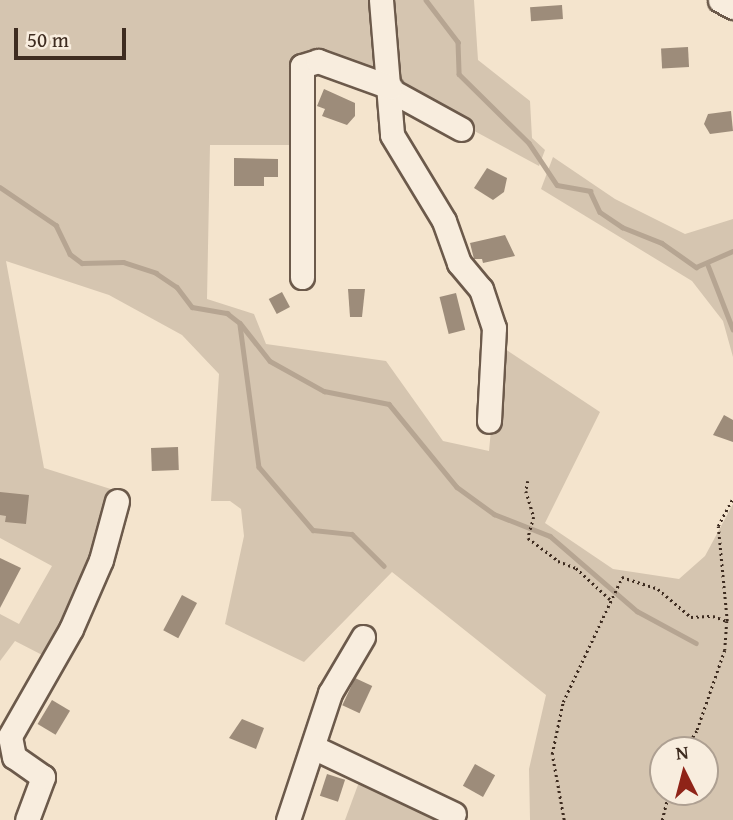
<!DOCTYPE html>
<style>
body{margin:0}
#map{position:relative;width:733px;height:820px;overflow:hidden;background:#f4e4cd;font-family:"Gentium Book Plus",serif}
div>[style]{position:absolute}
.green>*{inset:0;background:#d5c5b0}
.stream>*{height:4.5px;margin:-2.25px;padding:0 2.25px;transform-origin:2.25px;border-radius:2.25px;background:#b6a592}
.building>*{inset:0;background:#9d8c7a;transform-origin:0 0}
.path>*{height:2.5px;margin-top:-1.25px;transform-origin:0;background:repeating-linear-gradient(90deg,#3e2c20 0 2px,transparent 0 5.5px)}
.roads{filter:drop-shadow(2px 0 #6c5a4b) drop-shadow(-2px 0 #6c5a4b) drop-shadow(0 2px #6c5a4b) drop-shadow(0 -2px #6c5a4b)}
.minor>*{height:23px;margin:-11.5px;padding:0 11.5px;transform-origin:11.5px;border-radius:11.5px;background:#f8edde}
span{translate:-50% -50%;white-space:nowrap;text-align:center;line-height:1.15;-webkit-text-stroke:7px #f8edde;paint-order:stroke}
.north{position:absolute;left:649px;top:736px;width:70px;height:70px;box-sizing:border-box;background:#f8edde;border:2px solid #aea092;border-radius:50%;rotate:354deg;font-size:19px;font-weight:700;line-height:28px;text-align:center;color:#3e2c20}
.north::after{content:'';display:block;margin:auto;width:24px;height:32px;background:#8f2418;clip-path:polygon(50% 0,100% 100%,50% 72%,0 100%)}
.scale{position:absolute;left:14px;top:28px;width:112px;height:32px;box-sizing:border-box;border:4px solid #3e2c20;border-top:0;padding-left:9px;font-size:21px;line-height:24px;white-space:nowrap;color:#3e2c20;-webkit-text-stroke:5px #f8edde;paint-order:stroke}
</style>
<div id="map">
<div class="green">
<i style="clip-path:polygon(evenodd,0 0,376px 0,382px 70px,374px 77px,317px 57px,298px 145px,210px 145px,207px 299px,254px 314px,266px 344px,386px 361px,443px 441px,489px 451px,499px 345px,600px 412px,545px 523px,613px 569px,679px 579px,705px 556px,733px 504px,733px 820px,530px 820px,529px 769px,546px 695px,392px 572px,304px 662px,225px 624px,244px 536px,241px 509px,230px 501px,211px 501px,219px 374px,182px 335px,109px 295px,6px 261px,44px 468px,117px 491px,50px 659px,15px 641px,0 661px,0 614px,19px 624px,52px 566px,0 538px,0 0,663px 750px,705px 750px,705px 792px,663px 792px,663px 750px)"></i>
<i style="clip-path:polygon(385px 0,474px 0,478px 60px,530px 101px,532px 138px,545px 150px,539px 166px,395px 88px)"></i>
<i style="clip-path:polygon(553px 157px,615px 199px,685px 234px,733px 219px,733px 357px,723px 321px,692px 281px,541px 189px)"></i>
<i style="clip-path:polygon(362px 774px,463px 820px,345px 820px)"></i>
</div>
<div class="stream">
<i style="left:426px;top:0;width:53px;rotate:52.7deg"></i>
<i style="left:458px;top:42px;width:32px;rotate:88deg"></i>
<i style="left:459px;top:74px;width:98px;rotate:44.6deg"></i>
<i style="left:529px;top:143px;width:50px;rotate:56.3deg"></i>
<i style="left:557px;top:185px;width:34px;rotate:10deg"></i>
<i style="left:590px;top:191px;width:23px;rotate:65deg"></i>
<i style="left:600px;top:212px;width:27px;rotate:34deg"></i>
<i style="left:622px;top:227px;width:43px;rotate:21.8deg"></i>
<i style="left:662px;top:243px;width:42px;rotate:35.2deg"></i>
<i style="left:696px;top:267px;width:40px;rotate:-23.4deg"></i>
<i style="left:0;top:187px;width:68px;rotate:34.2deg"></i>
<i style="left:56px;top:225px;width:32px;rotate:64deg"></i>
<i style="left:70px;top:254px;width:15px;rotate:37deg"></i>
<i style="left:82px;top:263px;width:41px;rotate:-1.4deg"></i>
<i style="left:123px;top:262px;width:35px;rotate:18deg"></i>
<i style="left:156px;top:273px;width:25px;rotate:34deg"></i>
<i style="left:177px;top:287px;width:25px;rotate:53deg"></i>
<i style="left:192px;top:307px;width:36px;rotate:10deg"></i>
<i style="left:227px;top:313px;width:16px;rotate:38deg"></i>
<i style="left:240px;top:323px;width:48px;rotate:51.7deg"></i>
<i style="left:270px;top:361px;width:62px;rotate:29.1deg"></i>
<i style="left:324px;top:391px;width:66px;rotate:11.3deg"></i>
<i style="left:389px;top:404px;width:107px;rotate:50.7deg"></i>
<i style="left:457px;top:487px;width:46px;rotate:36.1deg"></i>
<i style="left:494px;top:514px;width:60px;rotate:21.4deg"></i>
<i style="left:550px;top:536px;width:115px;rotate:40.8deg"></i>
<i style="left:637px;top:611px;width:67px;rotate:28.5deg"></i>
<i style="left:708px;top:265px;width:69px;rotate:68.7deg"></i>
<i style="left:240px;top:325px;width:143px;rotate:82.4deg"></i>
<i style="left:259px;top:467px;width:83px;rotate:49.4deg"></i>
<i style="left:313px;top:530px;width:39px;rotate:6deg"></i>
<i style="left:352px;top:534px;width:45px;rotate:45deg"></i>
</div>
<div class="building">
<i style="left:562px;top:5px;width:14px;height:32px;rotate:86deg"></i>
<i style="left:688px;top:47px;width:20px;height:27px;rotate:87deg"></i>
<i style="clip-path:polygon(324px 89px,355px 103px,355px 116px,347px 125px,322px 116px,325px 109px,317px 106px)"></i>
<i style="clip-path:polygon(731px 111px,733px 131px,710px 134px,704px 124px,708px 114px)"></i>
<i style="clip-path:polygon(234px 158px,278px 159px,278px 177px,264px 177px,264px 186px,234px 186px)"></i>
<i style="clip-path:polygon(487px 168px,507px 178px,504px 192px,493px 200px,474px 188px)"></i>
<i style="clip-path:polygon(505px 235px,515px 256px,483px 263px,482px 259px,474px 259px,470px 243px)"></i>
<i style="clip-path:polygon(348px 289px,365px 289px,362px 317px,350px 317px)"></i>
<i style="left:282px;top:292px;width:17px;height:15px;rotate:62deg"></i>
<i style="left:456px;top:293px;width:38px;height:17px;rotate:76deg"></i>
<i style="clip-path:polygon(724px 415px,733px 420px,733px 442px,713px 435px)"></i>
<i style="left:178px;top:447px;width:23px;height:27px;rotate:88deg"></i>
<i style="clip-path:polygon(0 492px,29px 495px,26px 524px,5px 522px,6px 516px,0 515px)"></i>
<i style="clip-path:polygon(0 558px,21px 568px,0 608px)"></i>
<i style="left:182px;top:595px;width:17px;height:40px;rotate:28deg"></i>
<i style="left:355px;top:678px;width:19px;height:30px;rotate:25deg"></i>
<i style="left:52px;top:700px;width:21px;height:28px;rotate:31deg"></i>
<i style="clip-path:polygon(242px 719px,264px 728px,256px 749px,229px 738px)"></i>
<i style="left:475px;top:764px;width:23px;height:25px;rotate:29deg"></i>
<i style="left:327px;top:774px;width:19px;height:23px;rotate:18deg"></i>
</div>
<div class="path">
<i style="left:528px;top:481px;width:10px;rotate:101deg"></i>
<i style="left:526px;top:491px;width:27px;rotate:73deg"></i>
<i style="left:534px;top:517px;width:22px;rotate:106deg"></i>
<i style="left:528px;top:538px;width:38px;rotate:37deg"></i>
<i style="left:558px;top:561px;width:19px;rotate:21deg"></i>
<i style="left:576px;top:568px;width:49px;rotate:42.5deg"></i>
<i style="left:727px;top:621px;width:95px;rotate:-95.4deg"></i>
<i style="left:718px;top:526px;width:32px;rotate:-62deg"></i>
<i style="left:564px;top:820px;width:67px;rotate:-100.3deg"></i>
<i style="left:552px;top:754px;width:53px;rotate:-78.1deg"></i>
<i style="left:563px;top:702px;width:138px;rotate:-64.7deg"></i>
<i style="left:622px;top:577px;width:38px;rotate:18deg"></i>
<i style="left:658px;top:589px;width:43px;rotate:40.3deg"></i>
<i style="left:691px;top:617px;width:22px;rotate:-3deg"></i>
<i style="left:713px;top:616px;width:15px;rotate:20deg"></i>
<i style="left:727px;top:621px;width:29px;rotate:94deg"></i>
<i style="left:725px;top:650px;width:86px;rotate:109.1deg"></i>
<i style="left:697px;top:731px;width:22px;rotate:122deg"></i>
<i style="left:662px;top:820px;width:29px;rotate:-76deg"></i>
</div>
<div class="roads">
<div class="minor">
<i style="left:381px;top:0;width:135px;rotate:85.3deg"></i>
<i style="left:392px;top:135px;width:100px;rotate:58.8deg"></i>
<i style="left:444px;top:221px;width:45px;rotate:70.3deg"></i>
<i style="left:459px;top:263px;width:34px;rotate:50deg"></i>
<i style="left:481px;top:289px;width:41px;rotate:71.6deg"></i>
<i style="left:494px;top:328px;width:93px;rotate:93.1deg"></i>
<i style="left:720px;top:0;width:15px;rotate:28deg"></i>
<i style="left:390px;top:90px;width:81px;rotate:28.8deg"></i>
<i style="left:302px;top:277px;width:211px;rotate:-90deg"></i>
<i style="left:302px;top:66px;width:17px;rotate:-17deg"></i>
<i style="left:318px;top:61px;width:77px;rotate:19.9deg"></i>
<i style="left:313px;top:747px;width:156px;rotate:25.4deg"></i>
<i style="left:27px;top:820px;width:46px;rotate:-69.6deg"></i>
<i style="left:43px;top:777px;width:35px;rotate:-145deg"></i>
<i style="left:14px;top:757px;width:21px;rotate:-101deg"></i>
<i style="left:10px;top:736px;width:123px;rotate:-60.3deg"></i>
<i style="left:71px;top:629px;width:75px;rotate:-66.5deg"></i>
<i style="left:101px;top:560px;width:61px;rotate:-74.8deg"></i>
<i style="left:288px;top:820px;width:134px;rotate:-71.7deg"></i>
<i style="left:330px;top:693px;width:65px;rotate:-59.5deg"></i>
</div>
</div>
<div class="north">N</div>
<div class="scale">50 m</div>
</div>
